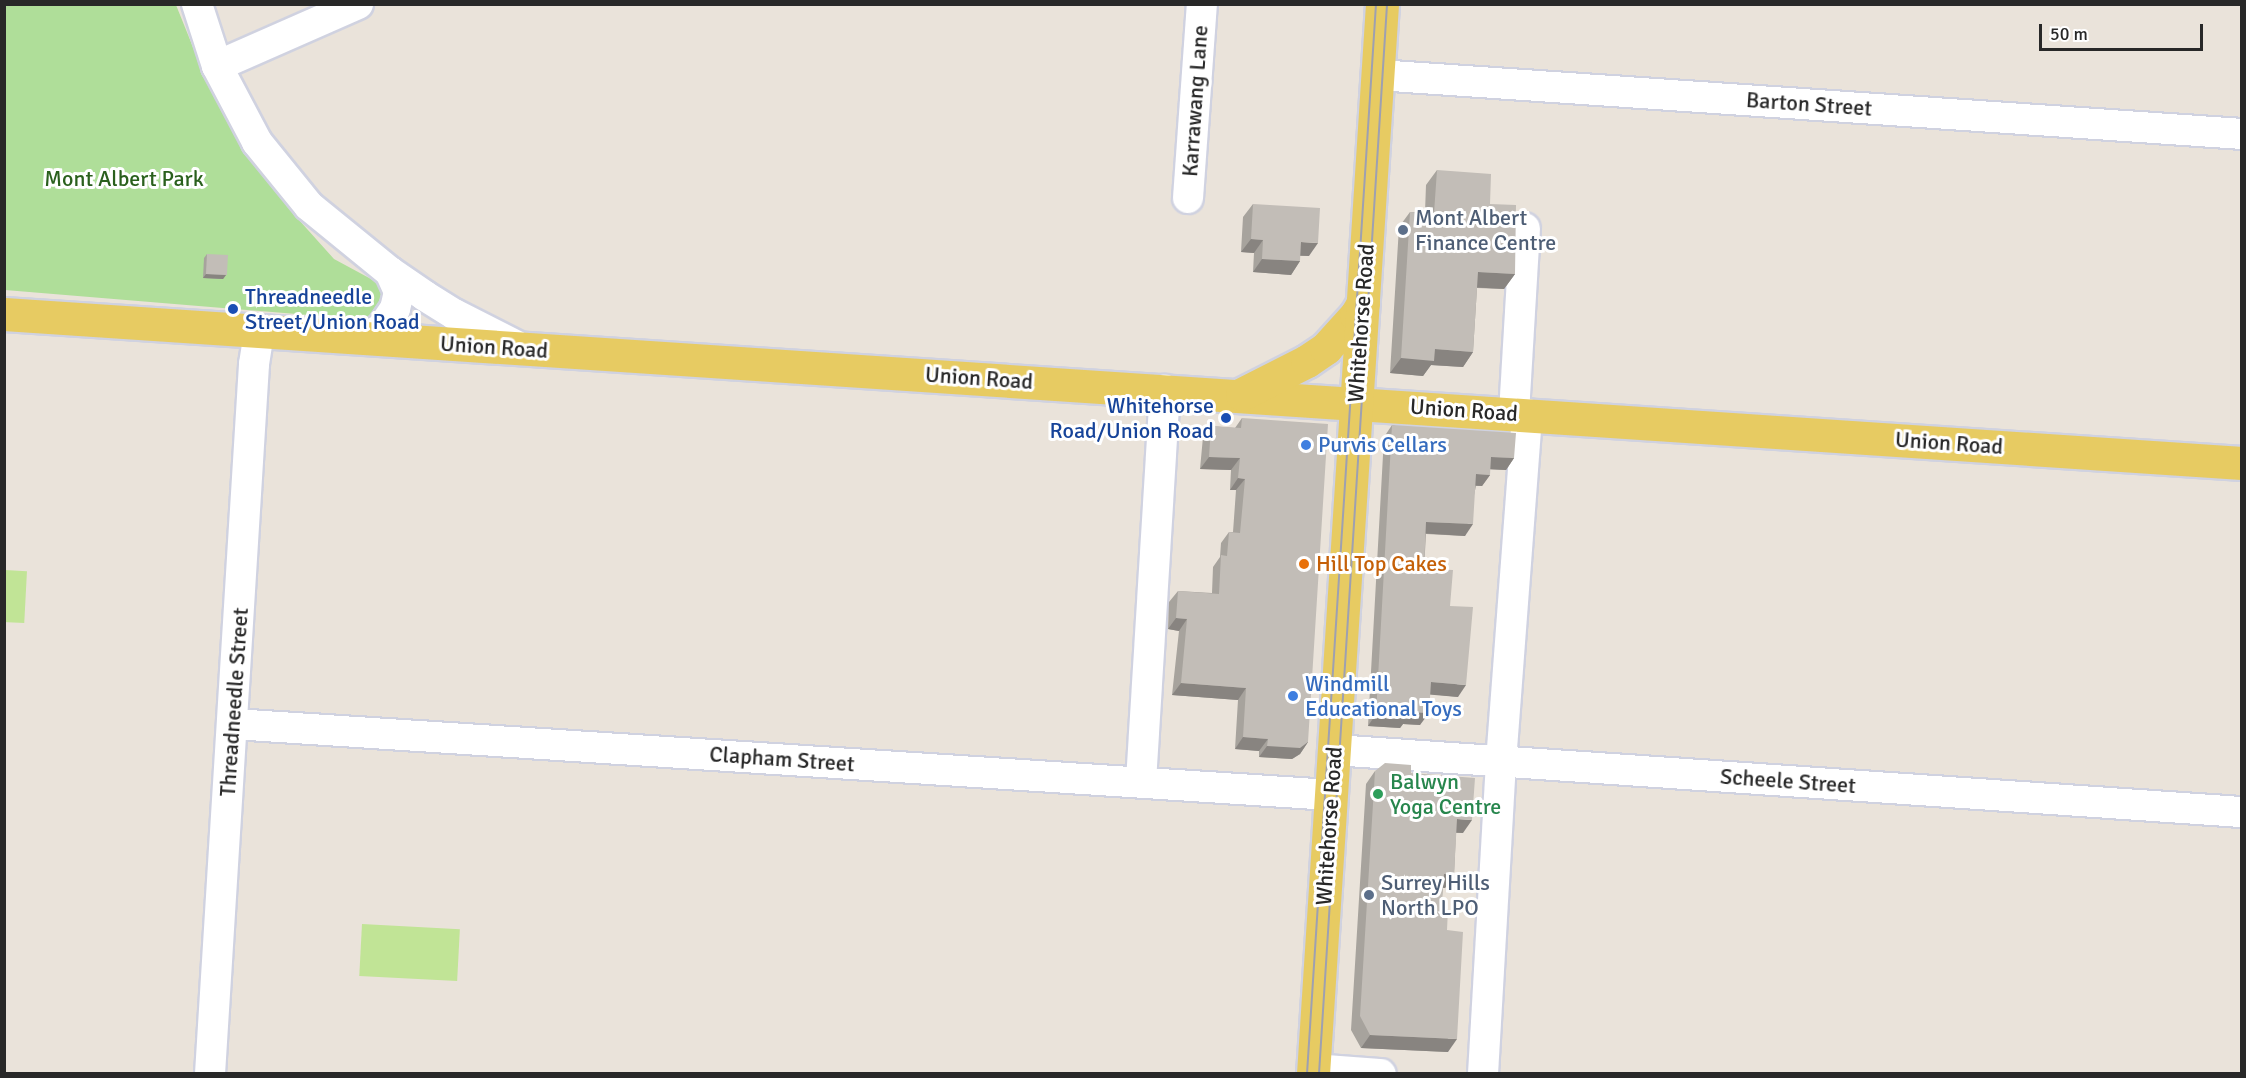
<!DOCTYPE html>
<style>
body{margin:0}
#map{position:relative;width:2246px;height:1078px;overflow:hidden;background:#eae3da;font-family:Signika,sans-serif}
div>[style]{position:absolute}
.green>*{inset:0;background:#afde99}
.pitch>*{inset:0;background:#c1e496;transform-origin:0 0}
.roads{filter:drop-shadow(2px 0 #d0d2e0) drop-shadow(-2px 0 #d0d2e0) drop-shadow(0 2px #d0d2e0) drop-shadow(0 -2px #d0d2e0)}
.minor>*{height:30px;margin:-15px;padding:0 15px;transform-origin:15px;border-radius:15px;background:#fff}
.major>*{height:33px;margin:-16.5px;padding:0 16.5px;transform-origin:16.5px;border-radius:16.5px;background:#e7cb62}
.tram>*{height:1.5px;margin:-0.75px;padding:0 0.75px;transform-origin:0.75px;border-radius:0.75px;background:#9ea0b1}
.wall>*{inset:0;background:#a7a39d}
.shaded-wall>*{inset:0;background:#888480}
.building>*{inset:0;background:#c2bdb7;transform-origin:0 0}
.dots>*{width:16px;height:16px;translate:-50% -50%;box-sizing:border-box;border:3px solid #fff;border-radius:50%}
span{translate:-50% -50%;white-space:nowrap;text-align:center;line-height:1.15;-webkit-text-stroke:6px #fff;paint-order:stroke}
.street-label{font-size:22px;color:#282828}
.park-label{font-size:22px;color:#2a601d}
.service-label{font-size:22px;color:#4e5e75}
.left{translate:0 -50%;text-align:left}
.transit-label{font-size:22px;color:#164399}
.right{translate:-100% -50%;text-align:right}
.shop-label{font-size:22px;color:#366cbe}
.food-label{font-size:22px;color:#c56008}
.leisure-label{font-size:22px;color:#27864d}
.frame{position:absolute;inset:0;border:6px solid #282828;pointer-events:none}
.scale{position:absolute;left:2039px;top:24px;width:164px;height:27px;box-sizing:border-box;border:3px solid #282828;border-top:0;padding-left:8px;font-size:18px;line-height:21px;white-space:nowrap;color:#282828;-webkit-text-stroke:4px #fff;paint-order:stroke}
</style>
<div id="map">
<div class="green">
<i style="clip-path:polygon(4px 5px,176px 5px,201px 67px,240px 142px,299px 220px,334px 259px,384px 286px,386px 314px,357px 319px,5px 290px)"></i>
</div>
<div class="pitch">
<i style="left:5px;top:570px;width:22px;height:52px;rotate:3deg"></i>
<i style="left:362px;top:924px;width:98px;height:52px;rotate:3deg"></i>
</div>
<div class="roads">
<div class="minor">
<i style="left:197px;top:4px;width:65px;rotate:72.1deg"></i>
<i style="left:217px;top:66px;width:86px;rotate:62.2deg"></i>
<i style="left:257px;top:142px;width:82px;rotate:50.9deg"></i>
<i style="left:309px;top:206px;width:104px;rotate:39.2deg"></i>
<i style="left:390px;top:272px;width:42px;rotate:34.4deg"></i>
<i style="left:425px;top:296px;width:34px;rotate:32deg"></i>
<i style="left:454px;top:314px;width:75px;rotate:26.9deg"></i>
<i style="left:217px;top:66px;width:154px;rotate:-23.7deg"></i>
<i style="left:1377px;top:75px;width:867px;rotate:3.9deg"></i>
<i style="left:1188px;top:198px;width:195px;rotate:-85.9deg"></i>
<i style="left:366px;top:338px;width:19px;rotate:-32deg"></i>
<i style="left:382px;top:328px;width:23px;rotate:-56deg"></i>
<i style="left:395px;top:309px;width:17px;rotate:-77deg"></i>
<i style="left:399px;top:292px;width:22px;rotate:-114deg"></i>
<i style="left:1514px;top:413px;width:185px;rotate:-86.6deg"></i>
<i style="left:233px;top:724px;width:1100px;rotate:3.7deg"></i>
<i style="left:1334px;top:750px;width:910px;rotate:3.91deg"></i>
<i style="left:1141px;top:782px;width:393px;rotate:-86.5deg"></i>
<i style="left:1314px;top:1069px;width:67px;rotate:4.3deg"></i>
<i style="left:210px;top:1074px;width:711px;rotate:-86.45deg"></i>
<i style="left:254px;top:364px;width:33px;rotate:-81deg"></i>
<i style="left:1483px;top:1074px;width:313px;rotate:-86.7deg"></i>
<i style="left:1501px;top:762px;width:349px;rotate:-85.7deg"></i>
</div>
<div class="major">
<i style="left:4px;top:314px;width:2243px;rotate:3.81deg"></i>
<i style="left:1242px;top:394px;width:73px;rotate:-26.9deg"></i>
<i style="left:1307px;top:361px;width:23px;rotate:-34deg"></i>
<i style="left:1326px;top:348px;width:45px;rotate:-47.7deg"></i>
<i style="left:1356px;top:315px;width:14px;rotate:-60deg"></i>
<i style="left:1313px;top:1074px;width:1072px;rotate:-86.31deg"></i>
</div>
</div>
<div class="tram">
<i style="left:1307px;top:1074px;width:1072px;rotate:-86.31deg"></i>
<i style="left:1319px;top:1074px;width:1072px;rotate:-86.36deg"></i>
</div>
<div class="wall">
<i style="clip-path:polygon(1437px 170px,1490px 204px,1515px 274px,1504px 289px,1477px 288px,1473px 352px,1463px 367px,1431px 365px,1423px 376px,1390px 373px,1399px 227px,1410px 212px,1425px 212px,1426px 185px)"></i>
<i style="clip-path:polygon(1253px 204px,1309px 256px,1300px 256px,1300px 261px,1291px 275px,1253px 272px,1254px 253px,1241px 252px,1243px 217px)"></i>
<i style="clip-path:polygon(207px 254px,226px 275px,223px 279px,203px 278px,204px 258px)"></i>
<i style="clip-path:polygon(1242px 418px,1308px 742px,1300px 754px,1292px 759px,1259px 757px,1259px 751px,1235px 749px,1238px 700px,1172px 695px,1179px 631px,1168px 629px,1169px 602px,1178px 591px,1212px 593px,1213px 567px,1220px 557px,1221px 543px,1229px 532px,1233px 532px,1236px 490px,1230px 490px,1231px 470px,1200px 469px,1203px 437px,1211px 426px,1235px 428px)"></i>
<i style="clip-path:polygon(1392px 425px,1514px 458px,1506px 470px,1490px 469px,1490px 475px,1482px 486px,1476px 486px,1465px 536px,1426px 534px,1424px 569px,1450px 606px,1458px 697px,1430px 694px,1420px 725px,1403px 724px,1400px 728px,1368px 726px,1384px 437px)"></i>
<i style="clip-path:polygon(1375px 771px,1411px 773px,1463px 833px,1456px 833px,1454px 875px,1445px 888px,1443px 888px,1441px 909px,1447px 930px,1448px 1052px,1361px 1048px,1351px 1030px,1366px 784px)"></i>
</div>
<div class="shaded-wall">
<i style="clip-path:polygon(1251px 239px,1263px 240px,1254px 253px,1241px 252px)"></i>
<i style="clip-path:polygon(1301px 242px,1318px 243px,1309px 256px,1292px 255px)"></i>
<i style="clip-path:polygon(1262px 259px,1300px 261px,1291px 275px,1253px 272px)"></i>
<i style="clip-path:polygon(1478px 272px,1515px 274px,1504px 289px,1468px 287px)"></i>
<i style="clip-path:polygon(206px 274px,226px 275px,223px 279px,203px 278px)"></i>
<i style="clip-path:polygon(1435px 349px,1473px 352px,1463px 367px,1431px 365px,1423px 376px,1390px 373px,1401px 358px)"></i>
<i style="clip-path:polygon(1209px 457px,1240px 458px,1231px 470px,1200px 469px)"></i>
<i style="clip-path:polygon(1491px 457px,1514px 458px,1506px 470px,1483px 469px)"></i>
<i style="clip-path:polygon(1476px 474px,1490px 475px,1482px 486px,1468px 485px)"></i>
<i style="clip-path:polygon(1238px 478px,1245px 479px,1236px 490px,1230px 490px)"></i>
<i style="clip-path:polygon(1426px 522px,1473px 524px,1465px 536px,1418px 533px)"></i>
<i style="clip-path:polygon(1176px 618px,1187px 619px,1179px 631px,1168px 629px)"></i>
<i style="clip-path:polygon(1431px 682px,1466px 685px,1458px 697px,1423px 694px)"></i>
<i style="clip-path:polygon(1181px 683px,1246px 688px,1238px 700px,1172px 695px)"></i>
<i style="clip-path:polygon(1408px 712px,1429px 713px,1420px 725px,1403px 724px,1400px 728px,1368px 726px,1376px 714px)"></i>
<i style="clip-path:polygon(1243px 737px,1268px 739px,1259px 751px,1235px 749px)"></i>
<i style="clip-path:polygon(1308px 742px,1300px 754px,1292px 759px,1259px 757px,1267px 746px)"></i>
<i style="clip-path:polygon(1457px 819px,1472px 820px,1463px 833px,1448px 832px)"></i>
<i style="clip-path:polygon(1444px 874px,1454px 875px,1445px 888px,1435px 887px)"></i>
<i style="clip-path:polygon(1370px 1035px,1457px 1039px,1448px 1052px,1361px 1048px)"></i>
</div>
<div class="building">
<i style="clip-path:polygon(1437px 170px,1491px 174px,1490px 204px,1516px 205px,1515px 274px,1478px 272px,1473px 352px,1435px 349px,1434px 361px,1401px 358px,1410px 212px,1434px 213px)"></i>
<i style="clip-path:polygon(1253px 204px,1320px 208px,1318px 243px,1301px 242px,1300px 261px,1262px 259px,1263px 240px,1251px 239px)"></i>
<i style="left:207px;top:254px;width:21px;height:20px;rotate:3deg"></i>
<i style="clip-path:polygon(1242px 418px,1328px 424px,1308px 742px,1300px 748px,1267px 746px,1268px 739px,1243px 737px,1246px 688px,1181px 683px,1187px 619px,1176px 618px,1178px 591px,1219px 594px,1221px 555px,1227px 556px,1229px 532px,1240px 533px,1245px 479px,1238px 478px,1240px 458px,1209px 457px,1211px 426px,1241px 428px)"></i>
<i style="clip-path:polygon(1392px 425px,1516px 433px,1514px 458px,1491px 457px,1490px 475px,1476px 474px,1473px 524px,1426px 522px,1424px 569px,1453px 570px,1450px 606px,1473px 607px,1466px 685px,1431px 682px,1429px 713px,1408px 712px,1408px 717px,1376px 714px)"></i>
<i style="clip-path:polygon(1385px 763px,1411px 765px,1411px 773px,1475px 778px,1472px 820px,1457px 819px,1454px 875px,1444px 874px,1441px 909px,1448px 909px,1447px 930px,1463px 932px,1457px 1039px,1370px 1035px,1360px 1016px,1375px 771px)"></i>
</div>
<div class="dots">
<i style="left:1403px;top:230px;background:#5c6f8a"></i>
<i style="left:233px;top:309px;background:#1a4fb4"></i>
<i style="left:1226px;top:418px;background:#1a4fb4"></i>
<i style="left:1306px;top:445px;background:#3f7fe0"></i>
<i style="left:1304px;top:564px;background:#e8710a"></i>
<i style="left:1293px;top:696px;background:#3f7fe0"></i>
<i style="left:1378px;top:794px;background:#2e9e5b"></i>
<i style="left:1369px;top:895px;background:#5c6f8a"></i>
</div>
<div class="street-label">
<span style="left:1195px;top:101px;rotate:-86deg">Karrawang Lane</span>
<span style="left:1809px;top:104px;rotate:4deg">Barton Street</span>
<span style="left:1361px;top:323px;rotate:-86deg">Whitehorse Road</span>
<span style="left:494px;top:347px;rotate:4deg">Union Road</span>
<span style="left:979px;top:378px;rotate:4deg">Union Road</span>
<span style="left:1464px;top:410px;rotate:4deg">Union Road</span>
<span style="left:1949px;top:443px;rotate:4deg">Union Road</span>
<span style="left:234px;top:702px;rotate:-86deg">Threadneedle Street</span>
<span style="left:782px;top:759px;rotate:4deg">Clapham Street</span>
<span style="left:1788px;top:781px;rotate:4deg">Scheele Street</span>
<span style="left:1329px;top:826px;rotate:-86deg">Whitehorse Road</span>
</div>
<div class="park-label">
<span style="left:124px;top:179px">Mont Albert Park</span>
</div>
<div class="service-label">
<span class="left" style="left:1415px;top:230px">Mont Albert<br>Finance Centre</span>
<span class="left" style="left:1381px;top:895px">Surrey Hills<br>North LPO</span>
</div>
<div class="transit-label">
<span class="left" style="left:245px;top:309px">Threadneedle<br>Street/Union Road</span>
<span class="right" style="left:1214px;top:418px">Whitehorse<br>Road/Union Road</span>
</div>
<div class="shop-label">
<span class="left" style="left:1318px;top:445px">Purvis Cellars</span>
<span class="left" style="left:1305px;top:696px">Windmill<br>Educational Toys</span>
</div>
<div class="food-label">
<span class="left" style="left:1316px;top:564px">Hill Top Cakes</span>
</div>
<div class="leisure-label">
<span class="left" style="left:1390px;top:794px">Balwyn<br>Yoga Centre</span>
</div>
<div class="frame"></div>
<div class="scale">50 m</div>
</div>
